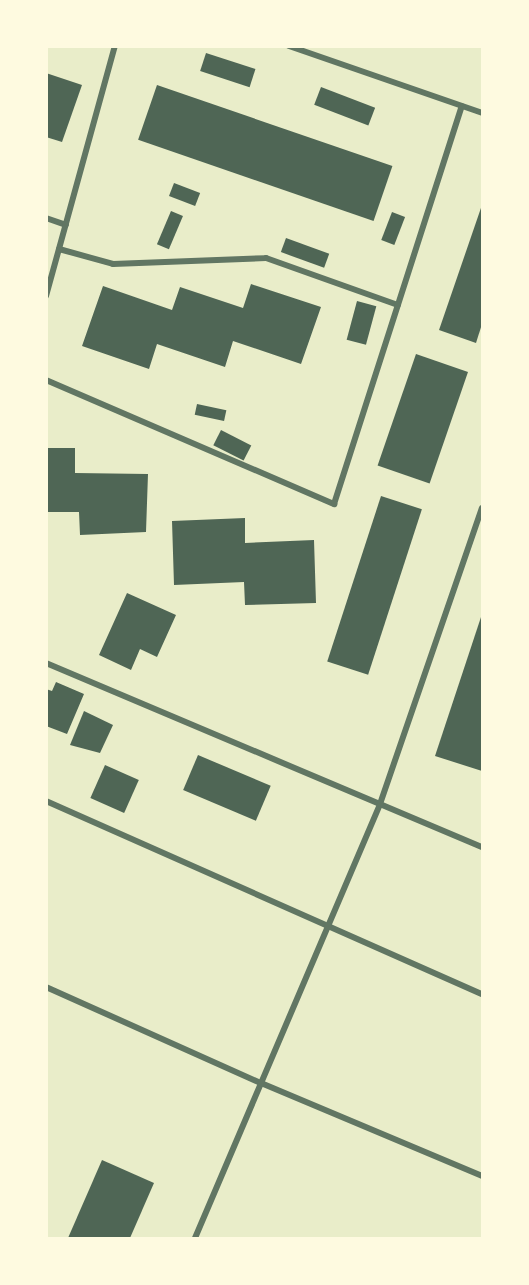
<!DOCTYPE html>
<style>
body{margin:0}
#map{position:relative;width:529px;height:1285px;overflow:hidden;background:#e9edc9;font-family:"Titillium Web",sans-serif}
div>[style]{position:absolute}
.building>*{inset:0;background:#4f6655;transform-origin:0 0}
.minor>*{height:6px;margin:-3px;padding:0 3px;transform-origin:3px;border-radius:3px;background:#617663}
span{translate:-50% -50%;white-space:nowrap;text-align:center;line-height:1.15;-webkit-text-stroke:6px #fefae0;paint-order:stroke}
.frame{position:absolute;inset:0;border:48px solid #fefae0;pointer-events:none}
</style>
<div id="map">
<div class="building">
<i style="left:206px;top:53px;width:52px;height:19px;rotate:18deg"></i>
<i style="clip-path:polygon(46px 73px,82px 85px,62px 142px,46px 137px)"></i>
<i style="left:157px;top:85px;width:249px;height:58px;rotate:19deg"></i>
<i style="left:321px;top:87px;width:58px;height:19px;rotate:21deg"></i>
<i style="left:174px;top:183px;width:28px;height:14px;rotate:21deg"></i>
<i style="clip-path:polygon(482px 205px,482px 324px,476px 343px,439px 330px)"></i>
<i style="left:171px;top:211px;width:13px;height:36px;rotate:23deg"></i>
<i style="left:392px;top:212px;width:14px;height:30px;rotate:21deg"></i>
<i style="left:286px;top:238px;width:46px;height:15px;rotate:20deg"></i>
<i style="clip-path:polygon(251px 284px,321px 307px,301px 364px,233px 341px,225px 367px,157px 344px,149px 369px,82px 346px,103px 286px,172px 310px,180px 287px,243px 308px)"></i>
<i style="left:357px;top:301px;width:20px;height:40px;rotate:15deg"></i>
<i style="left:416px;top:354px;width:55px;height:118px;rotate:19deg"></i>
<i style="left:197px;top:404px;width:30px;height:11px;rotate:12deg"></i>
<i style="left:221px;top:430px;width:34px;height:17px;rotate:27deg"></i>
<i style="clip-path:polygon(46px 448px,75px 448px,75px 473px,148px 474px,146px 532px,80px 535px,79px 512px,46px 512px)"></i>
<i style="left:381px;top:496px;width:43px;height:174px;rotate:18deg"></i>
<i style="clip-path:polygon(245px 518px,245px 543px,314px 540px,316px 603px,245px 605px,244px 582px,174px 585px,172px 521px)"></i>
<i style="clip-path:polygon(127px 593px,176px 615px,157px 657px,140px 649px,131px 670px,99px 655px)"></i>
<i style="clip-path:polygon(482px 614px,482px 771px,435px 756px)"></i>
<i style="clip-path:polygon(56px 682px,84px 694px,67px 734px,46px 726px,46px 689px,52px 691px)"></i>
<i style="clip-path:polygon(84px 711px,113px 725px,100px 753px,70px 745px)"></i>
<i style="left:198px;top:755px;width:79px;height:38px;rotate:23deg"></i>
<i style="left:105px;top:765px;width:37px;height:36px;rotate:24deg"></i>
<i style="clip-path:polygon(102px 1160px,154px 1183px,130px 1238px,68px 1238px)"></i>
</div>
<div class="minor">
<i style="left:289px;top:46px;width:204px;rotate:19.1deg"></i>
<i style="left:46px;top:218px;width:21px;rotate:19deg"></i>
<i style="left:59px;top:249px;width:56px;rotate:15.5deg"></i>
<i style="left:113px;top:264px;width:153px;rotate:-2.2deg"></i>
<i style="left:266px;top:258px;width:140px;rotate:19.6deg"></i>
<i style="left:46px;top:296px;width:259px;rotate:-74.6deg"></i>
<i style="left:46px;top:380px;width:314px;rotate:23.3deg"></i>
<i style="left:334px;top:504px;width:418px;rotate:-72.2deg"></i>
<i style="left:46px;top:663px;width:473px;rotate:22.9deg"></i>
<i style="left:46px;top:801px;width:477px;rotate:23.9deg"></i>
<i style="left:46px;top:987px;width:235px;rotate:24.1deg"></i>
<i style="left:261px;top:1083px;width:240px;rotate:22.8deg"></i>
<i style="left:195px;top:1238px;width:472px;rotate:-66.9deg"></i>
<i style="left:380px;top:804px;width:313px;rotate:-71deg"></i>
</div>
<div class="frame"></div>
</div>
